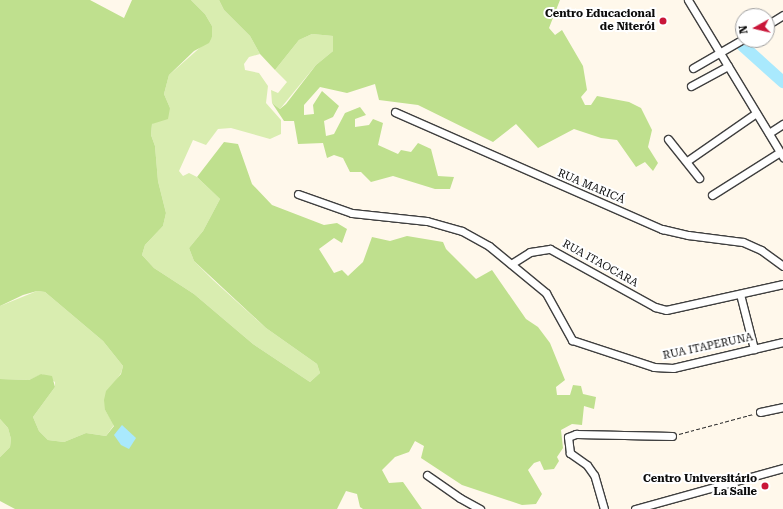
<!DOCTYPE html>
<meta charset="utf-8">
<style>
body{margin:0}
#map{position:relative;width:783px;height:509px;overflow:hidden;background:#fff8eb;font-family:"Roboto Serif",serif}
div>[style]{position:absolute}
.green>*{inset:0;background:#d9edb0}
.forest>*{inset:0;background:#bfe08e}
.water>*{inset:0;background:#a9e9fd}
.river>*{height:12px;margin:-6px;padding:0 6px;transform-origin:6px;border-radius:6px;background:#a9e9fd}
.path>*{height:1px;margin-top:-0.5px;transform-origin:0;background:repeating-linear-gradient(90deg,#2e2e2e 0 4px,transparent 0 6px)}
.roads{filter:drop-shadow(1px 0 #3f3f3f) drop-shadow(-1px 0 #3f3f3f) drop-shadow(0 1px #3f3f3f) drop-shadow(0 -1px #3f3f3f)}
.minor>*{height:7px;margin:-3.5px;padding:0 3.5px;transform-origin:3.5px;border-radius:3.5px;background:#fff}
.dots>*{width:11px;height:11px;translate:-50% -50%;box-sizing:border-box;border:2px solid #fff;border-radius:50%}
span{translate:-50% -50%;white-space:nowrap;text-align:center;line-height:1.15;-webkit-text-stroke:4px #fff;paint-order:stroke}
.poi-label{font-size:11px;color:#0c0c0c;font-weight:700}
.right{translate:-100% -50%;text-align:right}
.street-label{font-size:11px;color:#0c0c0c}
.north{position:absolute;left:735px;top:8px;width:40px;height:40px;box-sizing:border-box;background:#fff;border:1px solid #9e9e9e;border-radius:50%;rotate:262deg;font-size:11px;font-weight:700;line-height:16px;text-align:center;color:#0c0c0c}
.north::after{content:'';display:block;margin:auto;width:14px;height:18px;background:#c91639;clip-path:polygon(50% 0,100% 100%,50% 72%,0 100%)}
</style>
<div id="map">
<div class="green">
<i style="clip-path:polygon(191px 0,219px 0,224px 10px,250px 36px,260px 54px,249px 57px,244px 64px,245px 70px,259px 73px,268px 86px,266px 103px,281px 120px,281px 134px,270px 139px,231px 128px,218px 129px,206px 145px,193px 140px,179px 171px,183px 176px,189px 173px,197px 177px,220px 199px,203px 231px,189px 248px,194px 261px,213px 280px,266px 328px,317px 364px,320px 373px,310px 382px,253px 344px,194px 294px,154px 268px,142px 255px,145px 245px,163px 226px,166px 213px,158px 181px,155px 146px,151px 135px,152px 124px,170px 108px,164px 94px,169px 75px,212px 37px,212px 26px,205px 14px)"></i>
<i style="clip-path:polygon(312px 34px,333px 36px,333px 51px,316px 65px,280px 109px,272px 103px,271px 90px,278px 93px,287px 82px,275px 70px,299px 40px)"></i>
<i style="clip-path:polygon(37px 291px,45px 292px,103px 341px,123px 366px,121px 373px,115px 382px,105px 410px,114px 425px,106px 436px,86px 433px,64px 442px,48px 440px,39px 431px,33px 417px,55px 387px,55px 382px,42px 374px,29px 380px,0 379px,0 306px)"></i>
<i style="clip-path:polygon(0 419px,8px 428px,11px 439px,10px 447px,0 457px)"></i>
</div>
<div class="forest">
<i style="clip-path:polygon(0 0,90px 0,124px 18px,132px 0,191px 0,205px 14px,212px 26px,212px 37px,209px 43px,194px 51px,169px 75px,164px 94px,170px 108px,168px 119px,152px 124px,151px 135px,155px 146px,158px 181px,166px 213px,163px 226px,145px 245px,142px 255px,154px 268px,194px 294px,253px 344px,310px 382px,320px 373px,317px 364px,266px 328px,194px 261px,189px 248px,203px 231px,220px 199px,197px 177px,224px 142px,238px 144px,252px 184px,272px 205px,324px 225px,337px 223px,347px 229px,342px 243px,334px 238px,319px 249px,334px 273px,342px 270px,348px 276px,363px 262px,372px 237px,390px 241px,407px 236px,443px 242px,446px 249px,476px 279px,492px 270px,526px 319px,538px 327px,550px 343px,565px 380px,556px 387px,557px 395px,570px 395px,573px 385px,581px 386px,583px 394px,596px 397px,594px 409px,584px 406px,582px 425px,572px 424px,561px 430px,563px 448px,557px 457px,559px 461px,554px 469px,544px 470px,540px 461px,534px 463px,528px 470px,542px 494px,536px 504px,522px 505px,462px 485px,421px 458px,424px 446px,415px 441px,409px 452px,395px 457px,382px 470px,389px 483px,403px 482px,422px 509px,363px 509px,360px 507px,357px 494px,346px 491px,337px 509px,15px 509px,0 501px,0 457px,10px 447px,11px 439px,8px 428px,0 419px,0 379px,29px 380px,41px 374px,52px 376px,55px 387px,33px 417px,39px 431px,48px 440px,64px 442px,86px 433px,106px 436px,114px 426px,105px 410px,104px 400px,106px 391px,121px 374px,123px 366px,103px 341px,45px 292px,37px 291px,23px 295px,0 306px)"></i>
<i style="clip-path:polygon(219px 0,560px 0,549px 28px,555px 35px,562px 30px,583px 66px,587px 90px,581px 97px,585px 105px,591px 105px,597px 96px,629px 102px,641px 108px,652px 130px,648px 147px,658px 163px,653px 171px,645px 162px,636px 167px,617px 140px,601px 138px,574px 129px,538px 148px,516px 124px,493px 142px,418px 105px,379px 100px,375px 84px,347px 93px,320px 87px,304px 105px,304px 115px,314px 114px,313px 105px,322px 91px,339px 106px,333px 117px,324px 121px,326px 136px,334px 134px,345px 113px,360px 107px,366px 115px,355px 119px,355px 127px,369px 125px,373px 119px,383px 123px,378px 145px,398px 154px,401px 150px,411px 152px,418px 143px,431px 149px,438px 176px,454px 177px,450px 189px,435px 189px,393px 176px,371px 182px,361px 172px,350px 172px,343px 158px,334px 155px,327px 158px,323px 143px,298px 144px,294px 121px,284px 121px,272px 103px,280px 109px,286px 104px,316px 65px,333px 51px,333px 36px,312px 34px,299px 40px,275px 70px,260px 54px,250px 36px,224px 10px)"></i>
</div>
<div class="water">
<i style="clip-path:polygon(122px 425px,136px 438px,129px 449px,121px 445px,114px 435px)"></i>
</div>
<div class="river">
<i style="left:743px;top:46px;width:54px;rotate:42deg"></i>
</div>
<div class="path">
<i style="left:679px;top:434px;width:77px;rotate:-15.1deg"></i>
</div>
<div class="roads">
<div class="minor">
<i style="left:688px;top:0;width:184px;rotate:58.8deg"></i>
<i style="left:767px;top:25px;width:19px;rotate:-32deg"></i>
<i style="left:693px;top:68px;width:58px;rotate:-30.1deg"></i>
<i style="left:691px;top:86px;width:42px;rotate:-28.4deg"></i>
<i style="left:395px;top:112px;width:292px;rotate:23.7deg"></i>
<i style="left:662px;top:229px;width:27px;rotate:13deg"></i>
<i style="left:688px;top:235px;width:55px;rotate:7.3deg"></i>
<i style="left:743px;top:242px;width:20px;rotate:24deg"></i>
<i style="left:761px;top:250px;width:27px;rotate:36deg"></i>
<i style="left:769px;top:133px;width:17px;rotate:-33deg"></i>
<i style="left:668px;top:139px;width:50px;rotate:51.5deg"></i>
<i style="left:687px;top:161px;width:84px;rotate:-34.8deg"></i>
<i style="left:298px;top:194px;width:57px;rotate:19.4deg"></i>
<i style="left:352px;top:213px;width:75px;rotate:6.1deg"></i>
<i style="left:427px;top:221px;width:36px;rotate:16deg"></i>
<i style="left:462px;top:231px;width:31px;rotate:29deg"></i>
<i style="left:489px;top:246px;width:74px;rotate:39.5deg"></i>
<i style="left:546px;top:293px;width:54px;rotate:61deg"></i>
<i style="left:572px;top:340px;width:86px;rotate:18.2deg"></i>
<i style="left:654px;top:367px;width:19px;rotate:3deg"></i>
<i style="left:673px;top:368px;width:113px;rotate:-13.3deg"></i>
<i style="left:712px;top:195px;width:80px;rotate:-32.3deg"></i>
<i style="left:511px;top:264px;width:22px;rotate:-32deg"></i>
<i style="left:530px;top:252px;width:20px;rotate:-9deg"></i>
<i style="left:550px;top:249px;width:120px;rotate:28.9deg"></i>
<i style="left:655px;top:307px;width:11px;rotate:15deg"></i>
<i style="left:666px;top:310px;width:120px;rotate:-12.5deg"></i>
<i style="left:740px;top:294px;width:57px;rotate:75.7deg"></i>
<i style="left:760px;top:412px;width:24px;rotate:-12deg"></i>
<i style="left:427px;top:475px;width:40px;rotate:34.9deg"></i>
<i style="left:460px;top:498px;width:23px;rotate:29deg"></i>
<i style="left:604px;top:509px;width:35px;rotate:-106deg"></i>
<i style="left:594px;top:475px;width:12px;rotate:-125deg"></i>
<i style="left:587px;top:465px;width:21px;rotate:-145deg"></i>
<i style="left:570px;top:453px;width:16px;rotate:-97deg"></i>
<i style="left:568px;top:437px;width:9px;rotate:-21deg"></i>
<i style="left:576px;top:434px;width:96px;rotate:1.2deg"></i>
<i style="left:635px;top:509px;width:154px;rotate:-15.5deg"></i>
</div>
</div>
<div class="dots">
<i style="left:663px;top:21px;background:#c91639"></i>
<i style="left:765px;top:486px;background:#c91639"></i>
</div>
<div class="poi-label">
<span class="right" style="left:655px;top:21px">Centro Educacional<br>de Niterói</span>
<span class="right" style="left:757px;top:486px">Centro Universitário<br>La Salle</span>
</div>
<div class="street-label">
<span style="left:591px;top:187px;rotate:23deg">RUA MARICÁ</span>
<span style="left:600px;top:264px;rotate:29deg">RUA ITAOCARA</span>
<span style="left:708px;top:347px;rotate:-12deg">RUA ITAPERUNA</span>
</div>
<div class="north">N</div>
</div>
